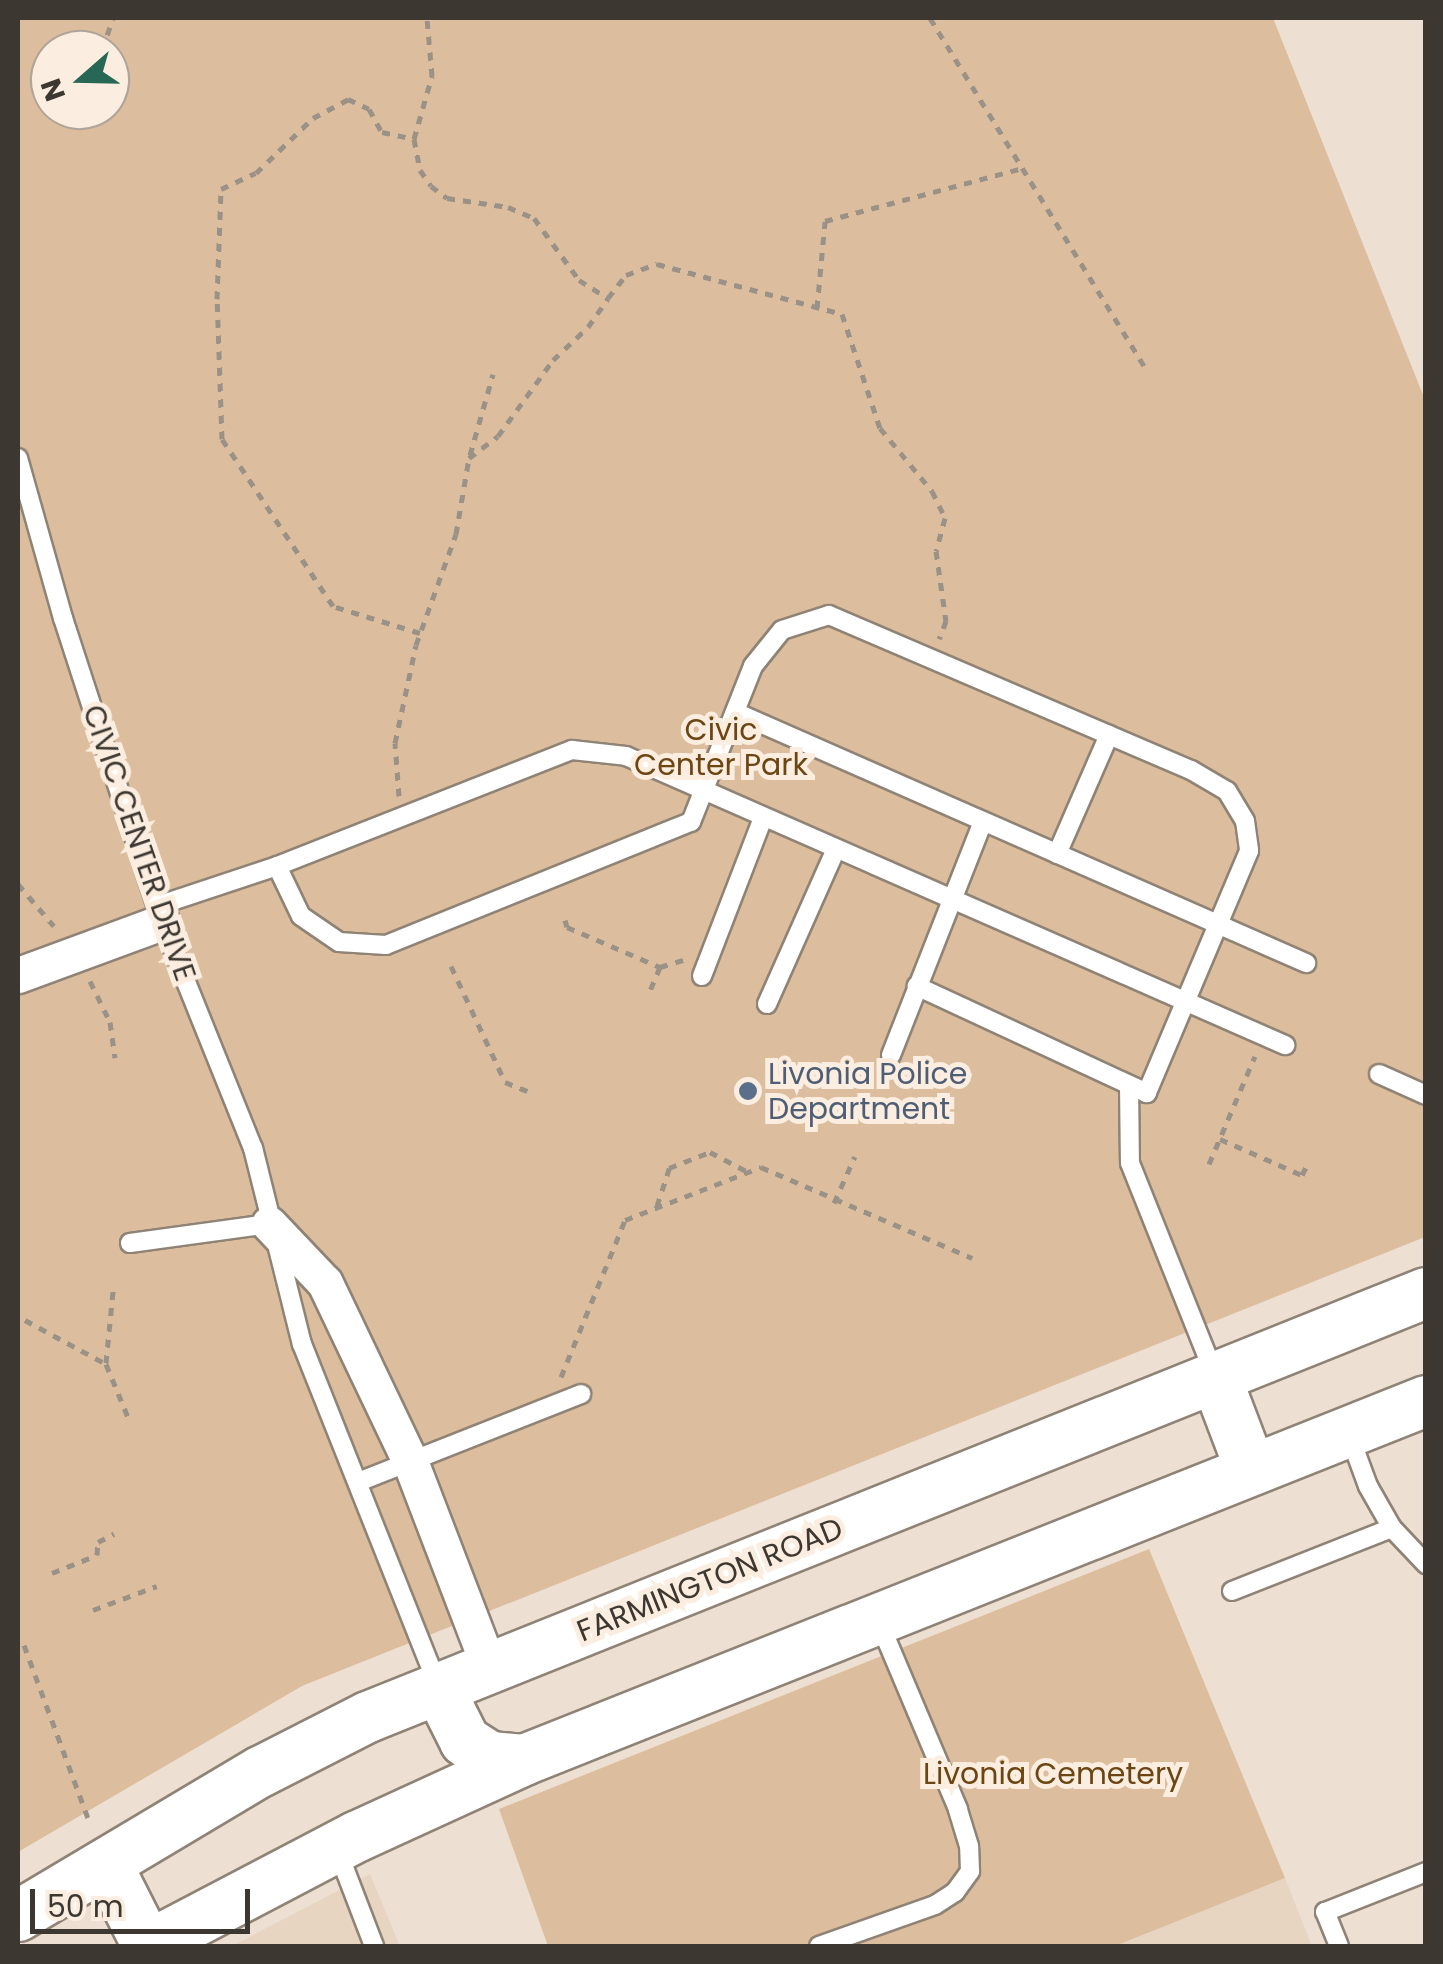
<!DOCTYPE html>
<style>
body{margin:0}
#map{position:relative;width:1443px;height:1964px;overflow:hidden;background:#ede0d2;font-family:Poppins,sans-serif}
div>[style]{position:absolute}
.built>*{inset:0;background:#e7d4c1}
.green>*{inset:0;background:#dcbd9d}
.path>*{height:5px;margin-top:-2.5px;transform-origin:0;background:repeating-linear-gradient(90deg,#9a9187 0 8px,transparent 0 16px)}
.roads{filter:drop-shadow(2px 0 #8f8376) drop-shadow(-2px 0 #8f8376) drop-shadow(0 2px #8f8376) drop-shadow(0 -2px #8f8376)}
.service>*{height:18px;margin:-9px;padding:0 9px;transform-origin:9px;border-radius:9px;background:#fff}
.minor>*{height:35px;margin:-17.5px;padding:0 17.5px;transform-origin:17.5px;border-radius:17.5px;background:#fff}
.secondary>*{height:50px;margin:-25px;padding:0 25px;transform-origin:25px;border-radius:25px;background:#fff}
.dots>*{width:28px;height:28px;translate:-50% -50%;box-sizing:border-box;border:5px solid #fbeddf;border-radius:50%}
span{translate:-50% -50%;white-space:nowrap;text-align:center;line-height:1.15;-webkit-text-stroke:10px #fbeddf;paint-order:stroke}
.park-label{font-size:30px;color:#6d4513}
.street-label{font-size:30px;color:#3c3731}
.service-label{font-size:30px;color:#4e5e75}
.left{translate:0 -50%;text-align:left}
.frame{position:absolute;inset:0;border:20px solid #3c3731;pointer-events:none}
.north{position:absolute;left:30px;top:30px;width:100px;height:100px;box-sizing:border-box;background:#fbeddf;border:2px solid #afa499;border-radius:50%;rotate:250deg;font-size:28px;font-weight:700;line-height:40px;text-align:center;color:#3c3731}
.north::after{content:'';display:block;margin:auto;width:35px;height:45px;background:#266756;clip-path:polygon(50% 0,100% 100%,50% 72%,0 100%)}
.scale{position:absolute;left:30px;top:1889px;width:220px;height:45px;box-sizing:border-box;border:5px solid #3c3731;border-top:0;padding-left:12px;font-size:30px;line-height:35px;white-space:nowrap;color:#3c3731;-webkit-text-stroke:8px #fbeddf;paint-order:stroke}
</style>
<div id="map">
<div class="built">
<i style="clip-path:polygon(370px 1874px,400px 1946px,232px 1946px)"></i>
<i style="clip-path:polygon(1285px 1878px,1312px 1946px,1115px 1946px)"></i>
</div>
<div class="green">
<i style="clip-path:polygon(evenodd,18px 18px,1273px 18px,1425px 400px,1425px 1237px,302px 1686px,18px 1852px,18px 18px,50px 50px,110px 50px,110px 110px,50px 110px,50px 50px)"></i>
<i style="clip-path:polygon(1149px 1549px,1285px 1878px,1115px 1946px,548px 1946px,499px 1809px)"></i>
</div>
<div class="path">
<i style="left:930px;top:18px;width:411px;rotate:58.4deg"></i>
<i style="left:102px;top:50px;width:34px;rotate:-71deg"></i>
<i style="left:414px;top:139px;width:32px;rotate:79deg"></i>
<i style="left:420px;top:170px;width:19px;rotate:55deg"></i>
<i style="left:431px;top:186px;width:20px;rotate:37deg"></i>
<i style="left:447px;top:198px;width:62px;rotate:8.4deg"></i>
<i style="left:508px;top:207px;width:28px;rotate:23deg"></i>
<i style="left:534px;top:218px;width:77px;rotate:54deg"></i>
<i style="left:579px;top:280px;width:34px;rotate:32deg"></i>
<i style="left:608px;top:298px;width:29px;rotate:-52deg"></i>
<i style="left:626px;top:275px;width:33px;rotate:-20deg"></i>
<i style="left:657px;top:264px;width:192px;rotate:15.1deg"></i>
<i style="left:842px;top:314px;width:120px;rotate:71.6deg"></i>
<i style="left:880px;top:428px;width:82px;rotate:50.5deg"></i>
<i style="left:932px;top:491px;width:30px;rotate:64deg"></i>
<i style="left:945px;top:518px;width:34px;rotate:105deg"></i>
<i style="left:936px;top:551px;width:71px;rotate:81.9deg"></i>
<i style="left:946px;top:621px;width:19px;rotate:111deg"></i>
<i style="left:817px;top:308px;width:87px;rotate:-84.7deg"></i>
<i style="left:825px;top:221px;width:205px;rotate:-15deg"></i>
<i style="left:470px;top:455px;width:84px;rotate:-74.1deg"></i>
<i style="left:420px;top:633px;width:91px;rotate:-162.8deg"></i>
<i style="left:333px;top:606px;width:201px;rotate:-123.6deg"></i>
<i style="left:222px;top:439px;width:140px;rotate:-92deg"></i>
<i style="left:217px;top:299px;width:110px;rotate:-87.9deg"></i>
<i style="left:221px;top:189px;width:38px;rotate:-25deg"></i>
<i style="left:256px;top:173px;width:79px;rotate:-44deg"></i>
<i style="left:313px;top:118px;width:40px;rotate:-28deg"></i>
<i style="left:348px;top:99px;width:23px;rotate:25deg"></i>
<i style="left:369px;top:109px;width:26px;rotate:61deg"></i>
<i style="left:382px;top:132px;width:33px;rotate:12deg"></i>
<i style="left:414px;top:139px;width:66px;rotate:-74.1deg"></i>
<i style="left:432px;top:76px;width:58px;rotate:-94.9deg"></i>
<i style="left:399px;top:796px;width:53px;rotate:-94.3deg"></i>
<i style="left:395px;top:743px;width:100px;rotate:-77.9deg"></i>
<i style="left:416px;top:645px;width:118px;rotate:-70.2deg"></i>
<i style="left:456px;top:534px;width:77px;rotate:-80.3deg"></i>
<i style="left:469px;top:458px;width:36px;rotate:-37deg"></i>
<i style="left:498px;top:436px;width:94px;rotate:-54.1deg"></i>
<i style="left:553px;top:360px;width:48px;rotate:-43.3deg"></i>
<i style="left:588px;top:327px;width:35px;rotate:-55deg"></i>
<i style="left:18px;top:884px;width:55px;rotate:49.4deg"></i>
<i style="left:565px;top:920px;width:7px;rotate:74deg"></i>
<i style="left:567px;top:927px;width:101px;rotate:23.3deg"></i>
<i style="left:660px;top:967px;width:26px;rotate:113deg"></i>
<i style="left:451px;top:966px;width:128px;rotate:65deg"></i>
<i style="left:505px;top:1082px;width:31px;rotate:22deg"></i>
<i style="left:660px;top:967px;width:27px;rotate:-17deg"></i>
<i style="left:90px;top:981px;width:46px;rotate:64deg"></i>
<i style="left:110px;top:1022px;width:36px;rotate:82deg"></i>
<i style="left:1220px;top:1139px;width:90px;rotate:23.7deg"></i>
<i style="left:1302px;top:1175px;width:11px;rotate:-63deg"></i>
<i style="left:1209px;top:1164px;width:117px;rotate:-66.9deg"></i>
<i style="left:834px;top:1203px;width:51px;rotate:-65.9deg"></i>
<i style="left:657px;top:1206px;width:40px;rotate:-72deg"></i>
<i style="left:669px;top:1168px;width:44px;rotate:-21.3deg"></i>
<i style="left:710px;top:1152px;width:43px;rotate:27.8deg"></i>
<i style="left:25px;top:1320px;width:92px;rotate:28.5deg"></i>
<i style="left:106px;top:1364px;width:63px;rotate:67.5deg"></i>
<i style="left:106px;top:1363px;width:72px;rotate:-84.4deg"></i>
<i style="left:561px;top:1377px;width:170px;rotate:-67.8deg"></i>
<i style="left:625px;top:1220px;width:146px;rotate:-21.3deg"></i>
<i style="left:761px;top:1167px;width:230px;rotate:23.3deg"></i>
<i style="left:52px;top:1573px;width:48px;rotate:-21.8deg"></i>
<i style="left:97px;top:1555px;width:13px;rotate:-86deg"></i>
<i style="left:98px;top:1542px;width:18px;rotate:-27deg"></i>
<i style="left:93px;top:1610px;width:68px;rotate:-20.6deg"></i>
<i style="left:24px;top:1645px;width:184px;rotate:69.7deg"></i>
</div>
<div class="roads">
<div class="service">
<i style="left:18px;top:458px;width:166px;rotate:74.3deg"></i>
<i style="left:63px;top:618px;width:320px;rotate:72deg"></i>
<i style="left:162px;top:922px;width:244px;rotate:68.1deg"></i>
<i style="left:253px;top:1148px;width:202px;rotate:76deg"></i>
<i style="left:302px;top:1344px;width:368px;rotate:68.3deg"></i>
<i style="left:735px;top:712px;width:624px;rotate:23.73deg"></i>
<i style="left:1057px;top:854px;width:130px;rotate:-66.4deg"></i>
<i style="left:277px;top:866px;width:55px;rotate:64.4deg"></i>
<i style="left:301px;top:916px;width:46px;rotate:34.4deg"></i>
<i style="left:339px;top:942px;width:47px;rotate:3.7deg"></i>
<i style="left:386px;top:945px;width:329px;rotate:-22deg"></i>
<i style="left:691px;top:822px;width:168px;rotate:-68.3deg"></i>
<i style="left:753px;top:666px;width:46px;rotate:-51.1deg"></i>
<i style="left:782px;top:630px;width:49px;rotate:-17.7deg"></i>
<i style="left:829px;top:615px;width:394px;rotate:23.2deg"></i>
<i style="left:1191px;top:770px;width:42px;rotate:30.3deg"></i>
<i style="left:1227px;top:791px;width:35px;rotate:59deg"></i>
<i style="left:1245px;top:821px;width:30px;rotate:82deg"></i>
<i style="left:1249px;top:851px;width:263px;rotate:112.9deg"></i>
<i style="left:1147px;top:1093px;width:254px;rotate:-155.1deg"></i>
<i style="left:157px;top:906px;width:126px;rotate:-18.4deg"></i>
<i style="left:277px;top:866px;width:317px;rotate:-21.5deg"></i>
<i style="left:572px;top:750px;width:54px;rotate:6.3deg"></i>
<i style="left:626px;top:756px;width:720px;rotate:23.68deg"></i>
<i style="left:702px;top:976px;width:169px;rotate:-68.9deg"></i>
<i style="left:767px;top:1004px;width:170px;rotate:-66deg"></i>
<i style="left:891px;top:1055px;width:251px;rotate:-68.5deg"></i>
<i style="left:1379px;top:1074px;width:51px;rotate:24.1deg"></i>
<i style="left:1129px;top:1085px;width:78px;rotate:89.3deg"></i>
<i style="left:1130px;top:1163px;width:226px;rotate:68.2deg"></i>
<i style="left:130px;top:1243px;width:140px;rotate:-7.8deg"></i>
<i style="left:1350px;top:1437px;width:52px;rotate:69.8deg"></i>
<i style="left:1368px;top:1486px;width:48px;rotate:60.3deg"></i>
<i style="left:1392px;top:1528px;width:50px;rotate:46.6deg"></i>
<i style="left:358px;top:1482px;width:240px;rotate:-21.5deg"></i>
<i style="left:1232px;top:1591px;width:172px;rotate:-21.5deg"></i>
<i style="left:338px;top:1852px;width:101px;rotate:69deg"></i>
<i style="left:819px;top:1946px;width:123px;rotate:-19.5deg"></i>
<i style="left:935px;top:1905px;width:24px;rotate:-33deg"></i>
<i style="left:955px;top:1892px;width:26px;rotate:-54deg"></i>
<i style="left:970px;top:1871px;width:25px;rotate:-92deg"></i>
<i style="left:969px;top:1846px;width:39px;rotate:-107deg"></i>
<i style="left:958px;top:1809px;width:205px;rotate:-112.9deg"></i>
<i style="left:1339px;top:1946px;width:37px;rotate:-112deg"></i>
<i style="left:1325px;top:1912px;width:109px;rotate:-21.6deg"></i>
</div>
<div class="minor">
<i style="left:18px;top:975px;width:153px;rotate:-20.2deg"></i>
<i style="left:269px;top:1224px;width:81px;rotate:46.5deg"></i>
<i style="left:325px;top:1283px;width:197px;rotate:64.5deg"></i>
<i style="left:410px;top:1461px;width:223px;rotate:69deg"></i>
</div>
<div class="secondary">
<i style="left:1216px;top:1378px;width:98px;rotate:69.2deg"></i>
<i style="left:439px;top:1689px;width:58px;rotate:63.4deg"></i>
<i style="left:465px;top:1741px;width:30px;rotate:33deg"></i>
<i style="left:490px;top:1757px;width:34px;rotate:5deg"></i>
<i style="left:107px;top:1865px;width:91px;rotate:63.2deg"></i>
<i style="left:148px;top:1946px;width:235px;rotate:-27.7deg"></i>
<i style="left:356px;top:1837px;width:185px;rotate:-24.6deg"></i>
<i style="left:524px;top:1760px;width:971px;rotate:-21.7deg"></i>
<i style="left:18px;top:1916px;width:282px;rotate:-30.8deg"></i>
<i style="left:260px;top:1772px;width:121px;rotate:-27deg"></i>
<i style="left:368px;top:1717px;width:1140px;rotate:-21.84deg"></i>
</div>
</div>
<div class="dots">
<i style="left:748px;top:1091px;background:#5c6f8a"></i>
</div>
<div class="park-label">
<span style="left:721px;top:747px">Civic<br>Center Park</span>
<span style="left:1053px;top:1774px">Livonia Cemetery</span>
</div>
<div class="street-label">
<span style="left:139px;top:843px;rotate:71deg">CIVIC CENTER DRIVE</span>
<span style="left:710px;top:1580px;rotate:-22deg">FARMINGTON ROAD</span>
</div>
<div class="service-label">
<span class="left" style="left:768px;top:1091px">Livonia Police<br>Department</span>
</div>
<div class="frame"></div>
<div class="north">N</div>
<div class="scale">50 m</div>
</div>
